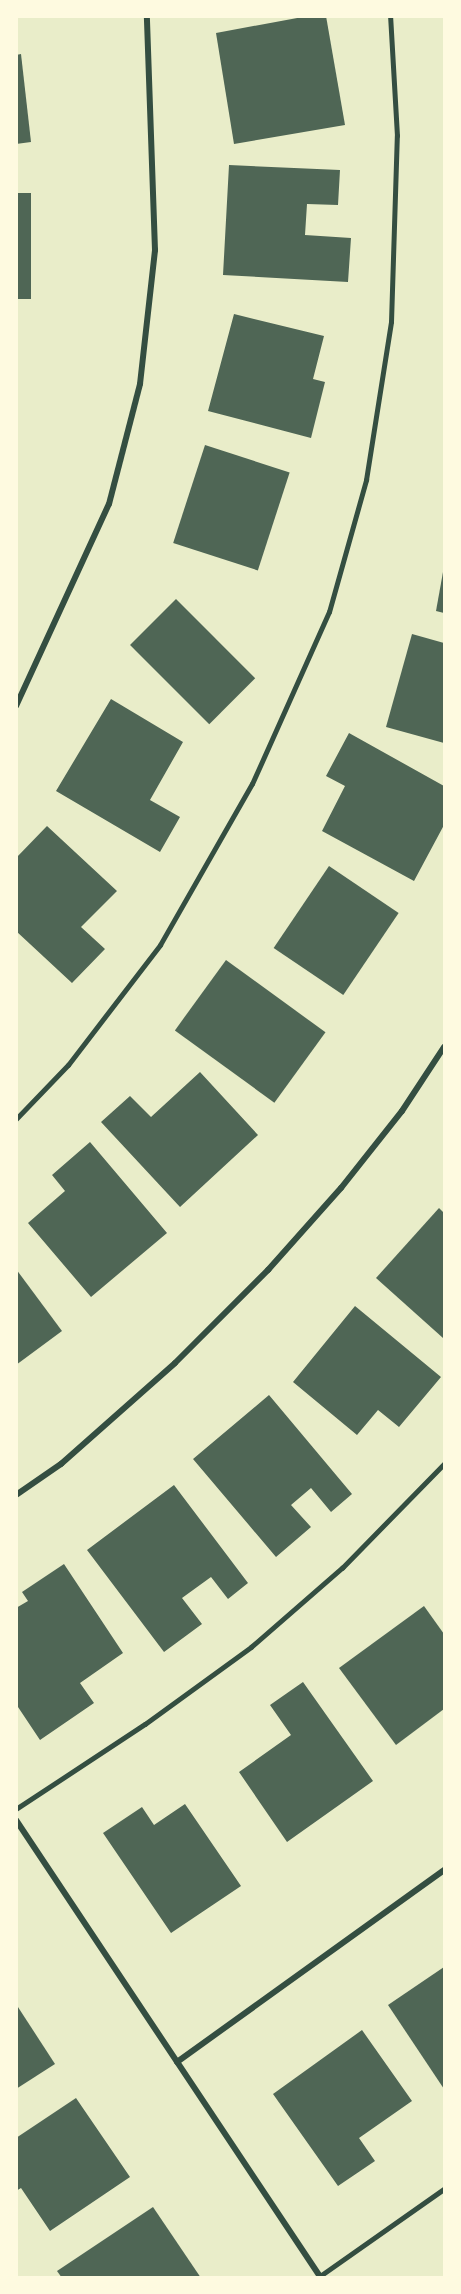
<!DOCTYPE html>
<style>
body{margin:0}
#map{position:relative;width:461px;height:2294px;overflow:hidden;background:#e9edc9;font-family:Mulish,sans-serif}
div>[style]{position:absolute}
.building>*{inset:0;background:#4f6655;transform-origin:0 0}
.service>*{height:4.5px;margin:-2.25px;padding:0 2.25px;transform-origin:2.25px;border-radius:2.25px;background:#344e41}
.minor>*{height:6px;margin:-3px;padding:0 3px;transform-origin:3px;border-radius:3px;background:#344e41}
span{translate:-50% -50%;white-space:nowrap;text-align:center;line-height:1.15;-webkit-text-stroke:5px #fefae0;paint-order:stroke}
.frame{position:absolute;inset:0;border:18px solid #fefae0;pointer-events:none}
</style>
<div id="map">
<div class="building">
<i style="clip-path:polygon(308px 16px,326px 16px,345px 125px,234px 144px,216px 33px)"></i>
<i style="clip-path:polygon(21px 54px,31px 142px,16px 144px,16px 55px)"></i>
<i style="clip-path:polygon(229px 165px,340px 170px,338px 205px,307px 204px,305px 235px,351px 238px,348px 282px,223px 275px)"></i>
<i style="left:16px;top:193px;width:15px;height:106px"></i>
<i style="clip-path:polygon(234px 314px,324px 336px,313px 379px,325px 382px,311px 438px,208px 411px)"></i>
<i style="left:205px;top:445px;width:89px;height:103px;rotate:18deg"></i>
<i style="clip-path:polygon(443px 572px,444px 572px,444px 613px,436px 611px)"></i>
<i style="left:176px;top:599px;width:112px;height:65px;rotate:45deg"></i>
<i style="clip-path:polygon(412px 634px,444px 643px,444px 743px,386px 727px)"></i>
<i style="clip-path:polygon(111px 699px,183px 742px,150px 800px,180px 817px,160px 852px,56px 791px)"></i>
<i style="clip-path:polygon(349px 733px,444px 786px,444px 825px,414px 881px,322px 831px,345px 786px,326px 776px)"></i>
<i style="clip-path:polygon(47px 826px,117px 891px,81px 927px,105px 949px,72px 983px,16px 931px,16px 858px)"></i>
<i style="left:329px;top:866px;width:84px;height:99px;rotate:34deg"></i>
<i style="left:226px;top:960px;width:123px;height:87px;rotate:36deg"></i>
<i style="clip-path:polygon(200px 1072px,258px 1135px,180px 1207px,101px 1122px,130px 1096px,151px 1117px)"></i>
<i style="clip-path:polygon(90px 1142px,167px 1233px,91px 1297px,28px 1223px,65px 1191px,52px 1175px)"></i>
<i style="clip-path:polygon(439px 1208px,444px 1213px,443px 1338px,376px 1278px)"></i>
<i style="clip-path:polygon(16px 1269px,62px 1331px,16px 1365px)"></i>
<i style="clip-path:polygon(355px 1306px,441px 1377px,399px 1427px,378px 1410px,357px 1435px,293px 1382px)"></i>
<i style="clip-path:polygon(269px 1395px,352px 1494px,331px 1512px,311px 1488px,291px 1505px,311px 1527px,276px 1557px,193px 1459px)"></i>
<i style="clip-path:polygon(174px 1485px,248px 1583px,228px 1599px,211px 1577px,182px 1598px,202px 1624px,164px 1652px,87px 1550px)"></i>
<i style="clip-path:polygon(64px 1564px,123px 1653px,80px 1683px,94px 1703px,40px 1740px,16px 1704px,16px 1608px,28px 1601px,22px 1592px)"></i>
<i style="clip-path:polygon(424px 1606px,444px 1634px,444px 1709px,396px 1745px,339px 1668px)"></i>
<i style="clip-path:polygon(303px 1682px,373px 1781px,287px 1842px,239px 1772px,291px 1735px,270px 1705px)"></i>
<i style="clip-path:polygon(185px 1804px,241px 1886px,171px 1933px,103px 1833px,142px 1807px,154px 1825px)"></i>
<i style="clip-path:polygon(444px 1967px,444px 2089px,388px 2005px)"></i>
<i style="clip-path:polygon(16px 2004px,55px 2064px,16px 2089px)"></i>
<i style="clip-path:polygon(362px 2030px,412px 2101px,359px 2138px,375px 2161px,338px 2186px,273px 2094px)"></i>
<i style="clip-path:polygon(76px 2098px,130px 2177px,50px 2231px,21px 2188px,16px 2191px,16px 2138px)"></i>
<i style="clip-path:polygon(153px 2207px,201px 2278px,62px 2278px,57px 2271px)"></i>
</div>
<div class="service">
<i style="left:16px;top:1119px;width:75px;rotate:-46.1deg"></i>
<i style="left:68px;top:1065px;width:151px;rotate:-52.5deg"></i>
<i style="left:160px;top:945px;width:185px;rotate:-60.3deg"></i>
<i style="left:252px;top:784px;width:188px;rotate:-65.9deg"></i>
<i style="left:329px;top:612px;width:137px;rotate:-74.3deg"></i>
<i style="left:366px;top:480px;width:160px;rotate:-81deg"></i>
<i style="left:391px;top:322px;width:186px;rotate:-88.2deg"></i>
<i style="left:397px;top:136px;width:120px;rotate:-93.3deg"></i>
<i style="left:16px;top:1809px;width:154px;rotate:-33.4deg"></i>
<i style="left:145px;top:1724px;width:131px;rotate:-36deg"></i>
<i style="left:251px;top:1647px;width:121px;rotate:-41deg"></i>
<i style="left:342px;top:1568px;width:146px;rotate:-45.6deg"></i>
<i style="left:320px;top:2276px;width:151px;rotate:-35.1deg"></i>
</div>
<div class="minor">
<i style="left:16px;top:706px;width:222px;rotate:-65.3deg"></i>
<i style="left:109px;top:504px;width:124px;rotate:-75.5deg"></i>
<i style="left:140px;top:384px;width:135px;rotate:-83.6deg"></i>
<i style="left:155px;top:250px;width:234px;rotate:-92deg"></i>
<i style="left:16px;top:1495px;width:55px;rotate:-34.6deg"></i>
<i style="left:61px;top:1464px;width:152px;rotate:-41.5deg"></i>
<i style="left:175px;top:1363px;width:132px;rotate:-45deg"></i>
<i style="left:268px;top:1270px;width:110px;rotate:-48.3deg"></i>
<i style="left:341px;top:1188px;width:98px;rotate:-51.6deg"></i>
<i style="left:402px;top:1111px;width:77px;rotate:-56.7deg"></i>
<i style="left:16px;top:1820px;width:550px;rotate:56.34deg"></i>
<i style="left:177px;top:2062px;width:329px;rotate:-35.7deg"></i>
</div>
<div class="frame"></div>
</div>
